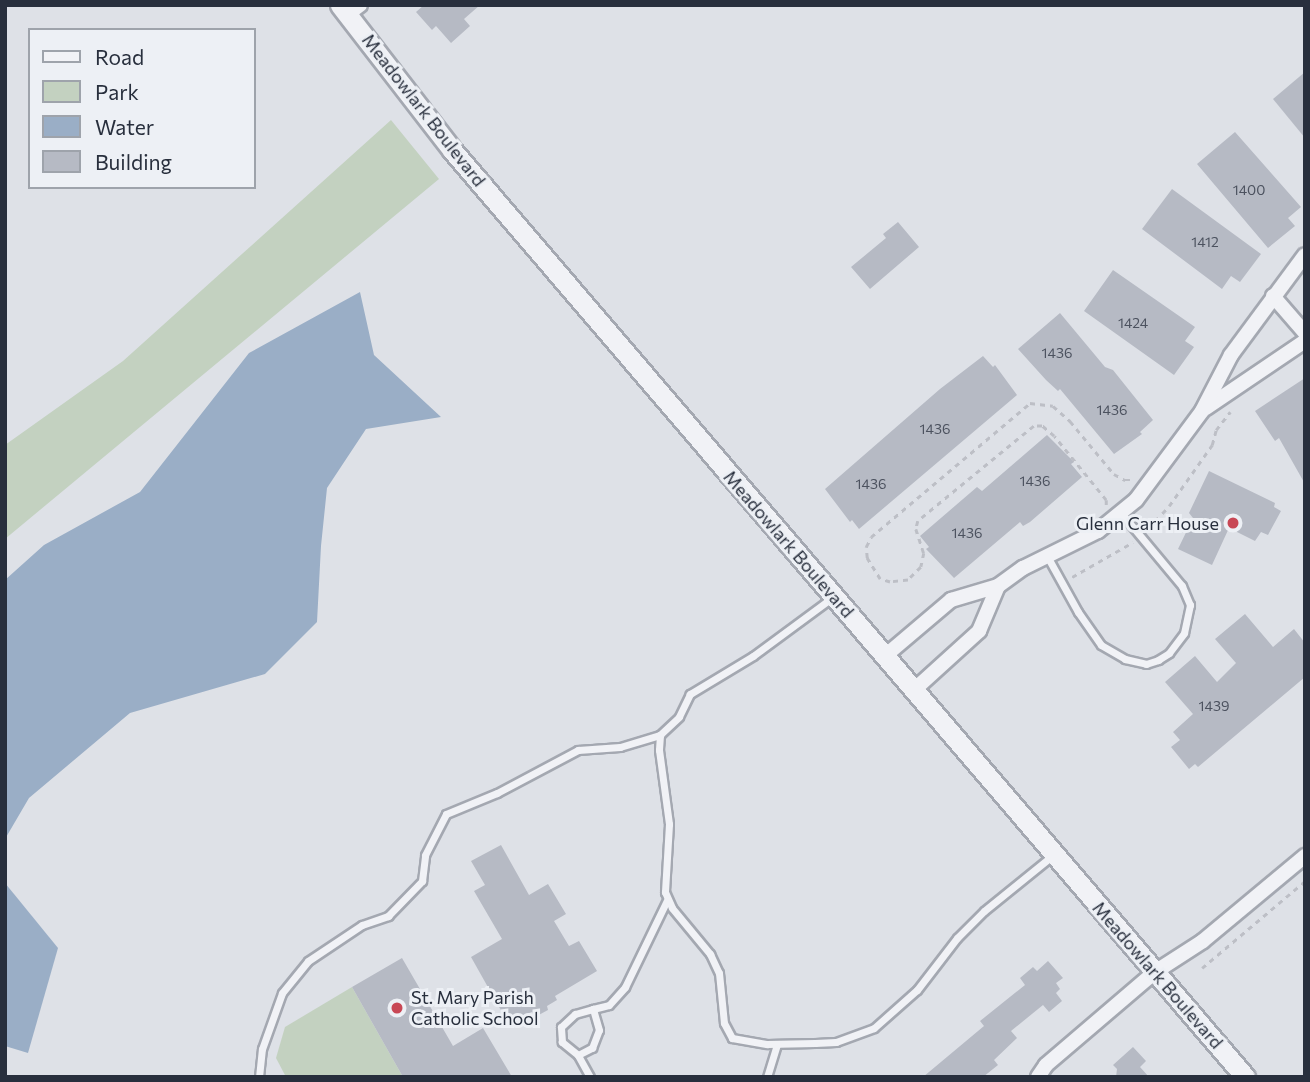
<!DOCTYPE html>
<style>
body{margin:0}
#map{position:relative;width:1310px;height:1082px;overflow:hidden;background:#dee1e7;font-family:Commissioner,sans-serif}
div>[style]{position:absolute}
.green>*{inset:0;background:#c3d1c0}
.water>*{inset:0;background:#9aaec6}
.building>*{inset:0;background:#b6bac4}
.path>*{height:2.5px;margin-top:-1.25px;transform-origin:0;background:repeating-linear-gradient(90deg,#bdbfc6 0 5px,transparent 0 10px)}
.roads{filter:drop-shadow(2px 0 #a4a8b1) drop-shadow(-2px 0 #a4a8b1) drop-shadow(0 2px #a4a8b1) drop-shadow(0 -2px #a4a8b1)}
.service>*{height:7px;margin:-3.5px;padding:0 3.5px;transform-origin:3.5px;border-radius:3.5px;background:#f1f2f6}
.minor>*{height:14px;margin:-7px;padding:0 7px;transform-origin:7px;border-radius:7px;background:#f1f2f6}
.tertiary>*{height:19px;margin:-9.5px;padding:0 9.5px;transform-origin:9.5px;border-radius:9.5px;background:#f1f2f6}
.dots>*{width:19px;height:19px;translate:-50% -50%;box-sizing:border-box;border:4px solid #edf0f5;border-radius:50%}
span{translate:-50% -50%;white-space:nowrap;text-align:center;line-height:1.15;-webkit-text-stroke:6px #edf0f5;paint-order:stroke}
.number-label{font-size:14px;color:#4c525f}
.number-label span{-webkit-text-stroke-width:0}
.street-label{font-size:18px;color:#282f3d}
.poi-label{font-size:18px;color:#282f3d}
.right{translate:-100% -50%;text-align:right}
.left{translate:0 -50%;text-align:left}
.frame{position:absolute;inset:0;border:7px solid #282f3d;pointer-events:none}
.legend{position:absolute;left:28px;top:28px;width:228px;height:161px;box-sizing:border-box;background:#edf0f5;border:2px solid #9ea3ab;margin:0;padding:9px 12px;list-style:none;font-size:21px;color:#282f3d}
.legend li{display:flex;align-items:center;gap:14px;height:35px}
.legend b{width:35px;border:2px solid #9ea3ab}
</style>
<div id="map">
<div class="green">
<i style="clip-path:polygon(391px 120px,439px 179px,5px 539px,5px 445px,123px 361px)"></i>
<i style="clip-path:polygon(352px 987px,403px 1077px,286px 1077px,276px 1058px,285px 1027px)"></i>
</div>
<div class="water">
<i style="clip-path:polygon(360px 292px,374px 355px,441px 417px,366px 429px,327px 488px,321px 546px,317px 622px,265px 674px,130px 713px,29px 798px,5px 839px,5px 580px,44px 545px,140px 492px,249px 353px)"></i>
<i style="clip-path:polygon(5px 883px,58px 948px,28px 1053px,5px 1046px)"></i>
</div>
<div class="building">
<i style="clip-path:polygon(424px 5px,480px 5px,464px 19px,470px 26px,451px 43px,436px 26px,432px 30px,416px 12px)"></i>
<i style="clip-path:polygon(1305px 72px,1305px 138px,1273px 99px)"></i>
<i style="clip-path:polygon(1235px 132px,1301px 207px,1288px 218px,1295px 226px,1268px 248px,1197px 164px)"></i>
<i style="clip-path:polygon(1172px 189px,1261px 254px,1240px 282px,1231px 276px,1222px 289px,1142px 229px)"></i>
<i style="clip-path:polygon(898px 222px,919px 247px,870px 289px,851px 267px,886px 238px,883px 234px)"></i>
<i style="clip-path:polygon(1113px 270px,1195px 327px,1185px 341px,1194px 347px,1174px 375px,1084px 311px)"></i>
<i style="clip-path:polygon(1060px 313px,1105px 367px,1113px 370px,1153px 420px,1140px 432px,1142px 434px,1114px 454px,1060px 389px,1058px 391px,1046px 380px,1018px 349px)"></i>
<i style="clip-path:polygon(983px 356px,993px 367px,995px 365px,1017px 395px,859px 529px,852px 520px,850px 522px,825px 489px,940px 389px)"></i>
<i style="clip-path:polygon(1305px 378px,1305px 484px,1279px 438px,1275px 441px,1255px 411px)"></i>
<i style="clip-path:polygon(1047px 435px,1074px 462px,1071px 464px,1082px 477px,1030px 522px,1023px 526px,1020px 522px,954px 578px,926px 549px,929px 547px,920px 536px,977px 487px,982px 491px)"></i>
<i style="clip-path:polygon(1209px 471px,1275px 503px,1274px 507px,1281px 511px,1268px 535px,1261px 532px,1255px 541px,1229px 528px,1212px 565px,1178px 549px,1193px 518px,1189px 513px)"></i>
<i style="clip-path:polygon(1245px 614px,1273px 647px,1294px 629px,1305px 643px,1305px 677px,1198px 767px,1195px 764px,1189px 769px,1171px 747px,1180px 740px,1173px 732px,1193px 714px,1165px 682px,1195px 656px,1217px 682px,1236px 663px,1215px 639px)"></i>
<i style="clip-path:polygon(501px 845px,529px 895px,548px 884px,566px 914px,554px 921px,569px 946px,579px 941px,597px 971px,555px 996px,557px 1000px,547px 1006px,548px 1010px,535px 1017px,532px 1012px,507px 1021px,471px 957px,502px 939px,474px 891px,485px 885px,471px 861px)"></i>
<i style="clip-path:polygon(402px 958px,453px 1046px,483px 1028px,512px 1077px,403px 1077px,352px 987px)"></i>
<i style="clip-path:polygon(1048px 961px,1063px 978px,1056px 983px,1060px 989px,1056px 993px,1062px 1001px,1049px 1012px,1043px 1005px,1011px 1031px,1017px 1038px,994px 1060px,998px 1065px,983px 1077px,923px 1077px,984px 1026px,980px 1021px,1025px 985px,1020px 978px,1033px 967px,1037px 971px)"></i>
<i style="clip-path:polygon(1133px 1047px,1146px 1061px,1140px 1067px,1149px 1077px,1116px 1077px,1117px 1069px,1113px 1065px)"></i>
</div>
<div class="path">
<i style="left:1106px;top:505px;width:5px;rotate:-90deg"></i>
<i style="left:1106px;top:500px;width:82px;rotate:-129.1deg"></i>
<i style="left:1054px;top:436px;width:16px;rotate:-140deg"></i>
<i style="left:1042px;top:426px;width:8px;rotate:180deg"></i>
<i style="left:1034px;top:426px;width:150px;rotate:140.7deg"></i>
<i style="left:918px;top:521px;width:8px;rotate:104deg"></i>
<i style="left:916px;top:529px;width:25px;rotate:72deg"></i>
<i style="left:924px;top:553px;width:14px;rotate:102deg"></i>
<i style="left:921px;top:567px;width:18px;rotate:135deg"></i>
<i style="left:908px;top:580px;width:18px;rotate:174deg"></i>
<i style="left:890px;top:582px;width:10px;rotate:-163deg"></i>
<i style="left:880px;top:579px;width:25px;rotate:-122deg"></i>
<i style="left:867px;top:558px;width:11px;rotate:-95deg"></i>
<i style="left:866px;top:547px;width:11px;rotate:-63deg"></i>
<i style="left:871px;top:537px;width:208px;rotate:-40.1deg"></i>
<i style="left:1030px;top:403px;width:23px;rotate:7deg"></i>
<i style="left:1053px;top:406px;width:23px;rotate:41deg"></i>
<i style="left:1070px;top:421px;width:69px;rotate:50.3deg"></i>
<i style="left:1114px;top:474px;width:13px;rotate:29deg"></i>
<i style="left:1125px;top:480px;width:7px"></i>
<i style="left:1148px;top:528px;width:30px;rotate:-46deg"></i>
<i style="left:1169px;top:506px;width:75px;rotate:-54.8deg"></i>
<i style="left:1212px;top:445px;width:16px;rotate:-75deg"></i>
<i style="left:1216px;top:430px;width:23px;rotate:-52deg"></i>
<i style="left:1072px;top:577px;width:70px;rotate:-29.8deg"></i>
<i style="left:1202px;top:968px;width:135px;rotate:-40.2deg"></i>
</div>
<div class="roads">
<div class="service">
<i style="left:1047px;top:556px;width:64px;rotate:61deg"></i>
<i style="left:1078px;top:612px;width:40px;rotate:55.1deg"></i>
<i style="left:1101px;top:645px;width:28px;rotate:30deg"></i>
<i style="left:1125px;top:659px;width:22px;rotate:13deg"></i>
<i style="left:1146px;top:664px;width:13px;rotate:-18deg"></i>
<i style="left:1158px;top:660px;width:13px;rotate:-32deg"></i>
<i style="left:1169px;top:653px;width:25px;rotate:-53deg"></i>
<i style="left:1184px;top:633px;width:29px;rotate:-78deg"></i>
<i style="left:1190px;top:605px;width:21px;rotate:-113deg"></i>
<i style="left:1182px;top:586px;width:94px;rotate:-129.8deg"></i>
<i style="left:833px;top:597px;width:99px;rotate:143.6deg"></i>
<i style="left:753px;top:656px;width:74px;rotate:148.9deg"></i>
<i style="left:690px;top:694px;width:25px;rotate:116deg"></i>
<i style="left:679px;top:717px;width:26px;rotate:137deg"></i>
<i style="left:660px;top:735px;width:15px;rotate:94deg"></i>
<i style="left:659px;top:750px;width:75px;rotate:82.3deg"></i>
<i style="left:669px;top:824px;width:68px;rotate:93.4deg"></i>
<i style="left:665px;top:892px;width:17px;rotate:66deg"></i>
<i style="left:672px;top:908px;width:60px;rotate:50.4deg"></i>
<i style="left:710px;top:954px;width:21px;rotate:65deg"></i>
<i style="left:719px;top:973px;width:50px;rotate:84.3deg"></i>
<i style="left:724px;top:1023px;width:17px;rotate:62deg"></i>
<i style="left:732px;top:1038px;width:36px;rotate:10deg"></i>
<i style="left:767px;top:1044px;width:48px;rotate:-1.2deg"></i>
<i style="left:815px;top:1043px;width:21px;rotate:-3deg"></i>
<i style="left:836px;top:1042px;width:40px;rotate:-20.2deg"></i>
<i style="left:874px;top:1028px;width:57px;rotate:-41.5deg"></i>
<i style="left:917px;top:990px;width:66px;rotate:-52.4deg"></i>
<i style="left:957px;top:938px;width:38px;rotate:-45deg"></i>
<i style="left:984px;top:911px;width:87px;rotate:-39deg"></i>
<i style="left:578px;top:1055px;width:21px;rotate:-141deg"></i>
<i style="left:562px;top:1042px;width:15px;rotate:-94deg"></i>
<i style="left:561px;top:1027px;width:19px;rotate:-43deg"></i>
<i style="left:575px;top:1014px;width:19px;rotate:-16deg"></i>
<i style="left:259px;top:1077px;width:28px;rotate:-84deg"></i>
<i style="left:262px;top:1049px;width:59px;rotate:-70.3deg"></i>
<i style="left:282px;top:993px;width:41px;rotate:-50.9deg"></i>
<i style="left:308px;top:961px;width:65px;rotate:-33.7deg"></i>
<i style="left:362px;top:925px;width:28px;rotate:-19deg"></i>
<i style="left:388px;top:916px;width:49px;rotate:-45.8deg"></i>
<i style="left:422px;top:881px;width:26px;rotate:-83deg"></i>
<i style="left:425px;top:855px;width:46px;rotate:-62.9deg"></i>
<i style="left:446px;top:814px;width:55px;rotate:-22.4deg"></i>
<i style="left:497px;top:793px;width:92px;rotate:-28deg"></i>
<i style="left:578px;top:750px;width:42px;rotate:-4.1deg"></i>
<i style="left:620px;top:747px;width:42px;rotate:-16.7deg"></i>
<i style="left:590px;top:1077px;width:25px;rotate:-119deg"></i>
<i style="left:578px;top:1055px;width:16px;rotate:-27deg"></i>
<i style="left:592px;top:1048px;width:19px;rotate:-69deg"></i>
<i style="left:599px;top:1030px;width:22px;rotate:-106deg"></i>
<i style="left:593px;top:1009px;width:16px;rotate:-14deg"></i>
<i style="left:609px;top:1005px;width:24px;rotate:-48deg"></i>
<i style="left:625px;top:987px;width:97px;rotate:-64.2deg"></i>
<i style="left:767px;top:1077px;width:34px;rotate:-73deg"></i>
</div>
<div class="minor">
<i style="left:348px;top:14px;width:15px;rotate:-37deg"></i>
<i style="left:1273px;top:296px;width:49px;rotate:49.1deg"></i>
<i style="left:1206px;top:408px;width:120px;rotate:-34.1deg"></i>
<i style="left:885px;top:656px;width:87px;rotate:-40.3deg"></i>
<i style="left:951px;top:600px;width:49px;rotate:-16.6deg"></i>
<i style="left:998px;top:586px;width:31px;rotate:-36deg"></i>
<i style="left:1023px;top:568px;width:84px;rotate:-26.3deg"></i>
<i style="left:1098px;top:531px;width:49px;rotate:-39.2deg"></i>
<i style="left:1136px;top:500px;width:111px;rotate:-53.4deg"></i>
<i style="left:1202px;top:411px;width:63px;rotate:-62.6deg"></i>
<i style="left:1231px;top:355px;width:124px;rotate:-53.5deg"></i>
<i style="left:914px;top:690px;width:88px;rotate:-42.2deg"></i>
<i style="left:979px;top:631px;width:49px;rotate:-67.1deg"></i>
<i style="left:1038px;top:1077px;width:14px;rotate:-56deg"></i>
<i style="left:1046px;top:1065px;width:143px;rotate:-40.5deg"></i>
<i style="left:1155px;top:972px;width:57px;rotate:-32.9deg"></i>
<i style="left:1203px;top:941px;width:133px;rotate:-39.8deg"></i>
</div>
<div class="tertiary">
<i style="left:340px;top:5px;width:183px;rotate:52.3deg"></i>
<i style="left:452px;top:150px;width:1220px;rotate:49.45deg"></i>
</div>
</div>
<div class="dots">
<i style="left:1233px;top:523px;background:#c84755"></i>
<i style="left:397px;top:1008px;background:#c84755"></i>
</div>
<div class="number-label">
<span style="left:1249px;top:190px">1400</span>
<span style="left:1205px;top:242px">1412</span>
<span style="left:1133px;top:323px">1424</span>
<span style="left:1057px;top:353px">1436</span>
<span style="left:1112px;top:410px">1436</span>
<span style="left:935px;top:429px">1436</span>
<span style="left:1035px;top:481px">1436</span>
<span style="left:871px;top:484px">1436</span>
<span style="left:967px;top:533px">1436</span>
<span style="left:1214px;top:706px">1439</span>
</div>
<div class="street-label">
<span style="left:424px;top:110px;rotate:52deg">Meadowlark Boulevard</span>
<span style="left:789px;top:544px;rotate:49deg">Meadowlark Boulevard</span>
<span style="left:1158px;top:975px;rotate:49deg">Meadowlark Boulevard</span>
</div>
<div class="poi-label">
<span class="right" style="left:1219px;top:523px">Glenn Carr House</span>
<span class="left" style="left:411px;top:1008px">St. Mary Parish<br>Catholic School</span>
</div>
<div class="frame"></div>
<ul class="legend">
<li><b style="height:9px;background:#f1f2f6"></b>Road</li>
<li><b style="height:19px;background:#c3d1c0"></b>Park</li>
<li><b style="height:19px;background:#9aaec6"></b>Water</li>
<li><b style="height:19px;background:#b6bac4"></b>Building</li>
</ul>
</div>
